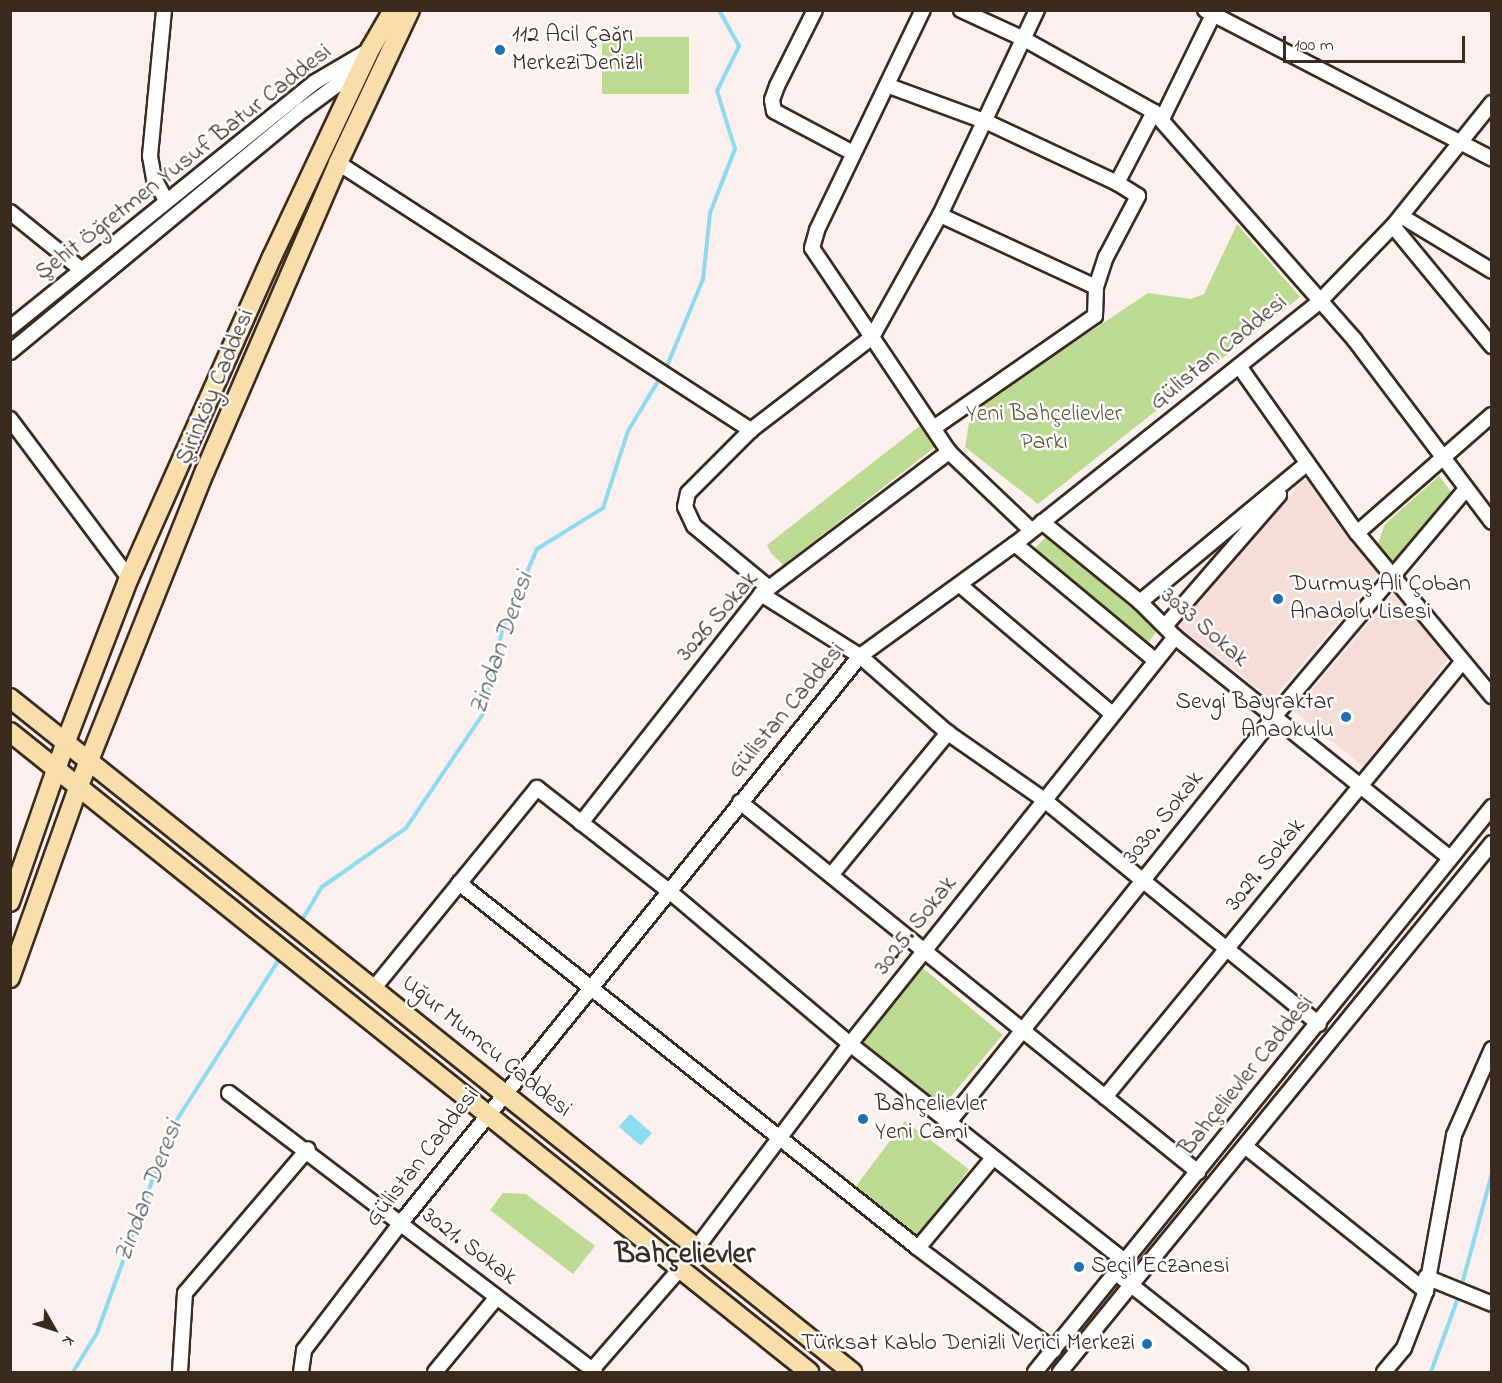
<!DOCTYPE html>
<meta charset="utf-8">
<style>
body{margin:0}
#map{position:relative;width:1502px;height:1383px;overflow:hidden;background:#fbf0ed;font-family:"Indie Flower",sans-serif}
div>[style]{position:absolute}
.built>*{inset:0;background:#f6ded8}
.green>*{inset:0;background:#bdda92;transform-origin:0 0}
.water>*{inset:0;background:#8edaef;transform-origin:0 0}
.stream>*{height:4px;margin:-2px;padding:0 2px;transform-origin:2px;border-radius:2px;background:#8edaef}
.roads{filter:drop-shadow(2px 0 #3b2a1e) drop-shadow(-2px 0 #3b2a1e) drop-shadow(0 2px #3b2a1e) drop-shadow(0 -2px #3b2a1e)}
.minor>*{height:14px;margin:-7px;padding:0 7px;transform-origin:7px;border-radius:7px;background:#fff}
.major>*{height:18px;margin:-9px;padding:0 9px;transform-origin:9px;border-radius:9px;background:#f8deab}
.dots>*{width:16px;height:16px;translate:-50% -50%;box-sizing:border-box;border:3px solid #fff;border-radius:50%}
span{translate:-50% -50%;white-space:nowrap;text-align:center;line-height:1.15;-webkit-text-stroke:5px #fff;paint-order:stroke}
.poi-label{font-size:24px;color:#3b2a1e}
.left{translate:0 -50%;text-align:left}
.right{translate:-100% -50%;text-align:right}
.street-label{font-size:24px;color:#3b2a1e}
.park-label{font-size:24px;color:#5c563b}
.water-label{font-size:26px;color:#545f5d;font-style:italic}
.district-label{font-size:30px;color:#3b2a1e;font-weight:700}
.frame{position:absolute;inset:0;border:12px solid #3b2a1e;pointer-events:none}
.north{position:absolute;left:24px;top:1299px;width:60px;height:60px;-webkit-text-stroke:4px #fff;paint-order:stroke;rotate:129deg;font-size:16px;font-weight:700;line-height:24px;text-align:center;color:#3b2a1e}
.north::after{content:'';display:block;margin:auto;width:21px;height:27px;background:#3b2a1e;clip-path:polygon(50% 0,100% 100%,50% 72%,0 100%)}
.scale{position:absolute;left:1283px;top:36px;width:182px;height:27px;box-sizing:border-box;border:3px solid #3b2a1e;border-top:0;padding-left:8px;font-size:18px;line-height:21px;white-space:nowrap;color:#3b2a1e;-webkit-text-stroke:4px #fff;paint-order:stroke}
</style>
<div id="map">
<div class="built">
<i style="clip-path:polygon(1303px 480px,1312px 480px,1379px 573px,1272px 700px,1177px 625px)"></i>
<i style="clip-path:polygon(1395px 592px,1450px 657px,1365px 768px,1294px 711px)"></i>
</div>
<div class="green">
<i style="left:689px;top:37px;width:57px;height:87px;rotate:90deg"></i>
<i style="clip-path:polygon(1237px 224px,1300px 297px,1038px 504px,965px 447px,970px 416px,979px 406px,1148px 293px,1191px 299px,1204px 294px)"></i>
<i style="clip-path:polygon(921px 425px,926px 427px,934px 448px,783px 565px,771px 553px,767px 545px)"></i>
<i style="clip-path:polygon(1439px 476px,1452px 493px,1393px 561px,1377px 546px,1385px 524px)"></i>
<i style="clip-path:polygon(1046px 537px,1158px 630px,1147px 644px,1037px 552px,1035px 548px)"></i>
<i style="left:923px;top:968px;width:104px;height:100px;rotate:40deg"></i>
<i style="left:905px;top:1121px;width:80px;height:88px;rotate:37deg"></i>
<i style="clip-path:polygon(503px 1193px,526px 1194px,595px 1246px,573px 1274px,490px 1210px)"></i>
</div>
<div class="water">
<i style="left:630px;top:1114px;width:29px;height:17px;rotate:41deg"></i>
</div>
<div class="stream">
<i style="left:667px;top:366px;width:94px;rotate:-67.5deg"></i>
<i style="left:703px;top:279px;width:66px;rotate:-83.9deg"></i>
<i style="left:710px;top:213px;width:69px;rotate:-68.7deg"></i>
<i style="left:735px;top:149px;width:61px;rotate:-107.2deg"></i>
<i style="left:717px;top:91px;width:50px;rotate:-63.9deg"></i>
<i style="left:739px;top:46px;width:41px;rotate:-119.1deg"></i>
<i style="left:302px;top:920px;width:39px;rotate:-59deg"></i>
<i style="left:322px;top:887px;width:103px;rotate:-35.1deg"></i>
<i style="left:406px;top:828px;width:138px;rotate:-56deg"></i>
<i style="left:483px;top:714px;width:85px;rotate:-77.1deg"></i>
<i style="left:502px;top:631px;width:89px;rotate:-66.9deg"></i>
<i style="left:537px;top:549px;width:78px;rotate:-31.8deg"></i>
<i style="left:603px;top:508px;width:81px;rotate:-72deg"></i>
<i style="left:628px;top:431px;width:56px;rotate:-58.9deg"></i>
<i style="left:1461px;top:1288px;width:119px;rotate:-74.9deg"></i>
<i style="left:73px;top:1372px;width:46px;rotate:-58.4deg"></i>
<i style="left:97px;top:1333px;width:217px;rotate:-70.1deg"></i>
<i style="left:171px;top:1129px;width:203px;rotate:-57.5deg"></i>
<i style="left:1431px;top:1372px;width:82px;rotate:-70deg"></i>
</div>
<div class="roads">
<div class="minor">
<i style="left:164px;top:10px;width:147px;rotate:95.5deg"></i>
<i style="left:150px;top:156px;width:22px;rotate:80deg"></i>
<i style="left:154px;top:178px;width:26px;rotate:62deg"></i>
<i style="left:815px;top:10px;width:85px;rotate:116.6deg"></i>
<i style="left:777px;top:86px;width:15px;rotate:110deg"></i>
<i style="left:772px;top:100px;width:11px;rotate:80deg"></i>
<i style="left:774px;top:111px;width:89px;rotate:28deg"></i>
<i style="left:961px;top:10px;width:69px;rotate:24.7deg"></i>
<i style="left:1024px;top:39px;width:149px;rotate:29.3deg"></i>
<i style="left:1154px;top:112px;width:303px;rotate:48.6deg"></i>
<i style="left:1354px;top:339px;width:229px;rotate:53deg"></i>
<i style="left:1205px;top:10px;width:323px;rotate:27.4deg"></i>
<i style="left:889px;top:86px;width:104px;rotate:20.2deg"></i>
<i style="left:987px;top:122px;width:144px;rotate:25.1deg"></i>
<i style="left:1162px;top:119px;width:116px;rotate:-63.9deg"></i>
<i style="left:338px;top:163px;width:492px;rotate:32.9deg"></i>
<i style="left:10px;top:212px;width:92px;rotate:38.9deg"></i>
<i style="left:940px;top:215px;width:172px;rotate:24.8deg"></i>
<i style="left:1401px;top:216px;width:106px;rotate:31.1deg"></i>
<i style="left:1393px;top:226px;width:156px;rotate:50.5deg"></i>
<i style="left:10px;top:328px;width:392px;rotate:-38.9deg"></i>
<i style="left:315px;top:82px;width:67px;rotate:-30.4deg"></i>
<i style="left:10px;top:352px;width:380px;rotate:-39.6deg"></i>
<i style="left:303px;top:110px;width:71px;rotate:-36.4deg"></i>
<i style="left:1239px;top:366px;width:204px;rotate:54.8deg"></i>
<i style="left:1357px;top:533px;width:212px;rotate:50.4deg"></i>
<i style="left:10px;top:419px;width:199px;rotate:53.2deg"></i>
<i style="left:935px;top:427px;width:195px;rotate:-34.8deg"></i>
<i style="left:1095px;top:316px;width:29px;rotate:-88deg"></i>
<i style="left:1096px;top:287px;width:32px;rotate:-72deg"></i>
<i style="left:1106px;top:257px;width:69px;rotate:-62.3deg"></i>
<i style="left:1138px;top:196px;width:25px;rotate:-148deg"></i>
<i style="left:1117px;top:183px;width:80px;rotate:-62.5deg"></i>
<i style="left:1042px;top:522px;width:127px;rotate:39.2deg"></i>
<i style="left:1140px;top:602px;width:49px;rotate:45deg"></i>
<i style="left:1175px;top:637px;width:353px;rotate:38.8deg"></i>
<i style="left:1031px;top:530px;width:113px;rotate:-136.4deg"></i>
<i style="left:949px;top:452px;width:138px;rotate:-123.8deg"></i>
<i style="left:872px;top:337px;width:140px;rotate:-60.9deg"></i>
<i style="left:940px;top:215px;width:227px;rotate:-64.7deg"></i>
<i style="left:1357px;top:533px;width:179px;rotate:-41.2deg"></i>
<i style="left:1015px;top:544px;width:183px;rotate:39.7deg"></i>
<i style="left:960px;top:585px;width:199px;rotate:40.3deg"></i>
<i style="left:769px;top:588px;width:97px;rotate:-140.4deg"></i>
<i style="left:694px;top:526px;width:21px;rotate:-115deg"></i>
<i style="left:685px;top:507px;width:14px;rotate:-78deg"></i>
<i style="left:688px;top:493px;width:89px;rotate:-45deg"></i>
<i style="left:751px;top:430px;width:153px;rotate:-37.5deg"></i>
<i style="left:872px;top:337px;width:107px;rotate:-124deg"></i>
<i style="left:812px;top:248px;width:19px;rotate:-74deg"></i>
<i style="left:817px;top:230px;width:244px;rotate:-64.3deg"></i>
<i style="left:761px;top:594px;width:117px;rotate:32.1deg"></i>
<i style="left:860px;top:656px;width:117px;rotate:41.2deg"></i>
<i style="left:948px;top:733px;width:116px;rotate:34.8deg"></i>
<i style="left:1043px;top:799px;width:356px;rotate:39.2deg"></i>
<i style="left:1140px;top:602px;width:216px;rotate:-39.7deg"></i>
<i style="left:1165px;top:626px;width:174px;rotate:-49deg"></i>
<i style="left:740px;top:802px;width:589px;rotate:38.93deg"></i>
<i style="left:581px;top:823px;width:291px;rotate:-51.8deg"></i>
<i style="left:761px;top:594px;width:236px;rotate:-37.1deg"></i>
<i style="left:832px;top:874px;width:183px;rotate:-50.6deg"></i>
<i style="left:459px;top:883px;width:586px;rotate:38.49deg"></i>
<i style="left:918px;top:1248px;width:170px;rotate:36.9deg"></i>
<i style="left:374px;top:988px;width:258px;rotate:-50.8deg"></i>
<i style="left:537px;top:788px;width:167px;rotate:38deg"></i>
<i style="left:669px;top:891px;width:237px;rotate:40.2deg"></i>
<i style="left:850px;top:1044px;width:352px;rotate:38.3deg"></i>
<i style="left:229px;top:1093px;width:460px;rotate:37.3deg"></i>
<i style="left:1105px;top:1097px;width:563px;rotate:-50.62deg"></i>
<i style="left:949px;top:1122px;width:519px;rotate:-51.25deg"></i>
<i style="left:1274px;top:717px;width:297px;rotate:-49.9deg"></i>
<i style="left:1246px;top:1147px;width:231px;rotate:38.7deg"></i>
<i style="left:698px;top:1246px;width:253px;rotate:-53deg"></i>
<i style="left:850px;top:1044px;width:521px;rotate:-51.39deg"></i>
<i style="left:918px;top:1248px;width:117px;rotate:-50.2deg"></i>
<i style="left:1116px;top:1273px;width:159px;rotate:38.4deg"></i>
<i style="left:1426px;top:1277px;width:71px;rotate:22.2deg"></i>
<i style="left:180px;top:1372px;width:79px;rotate:-86.4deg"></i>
<i style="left:185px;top:1293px;width:189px;rotate:-49.5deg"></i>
<i style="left:301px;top:1372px;width:22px;rotate:-82deg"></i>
<i style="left:304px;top:1350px;width:158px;rotate:-52.7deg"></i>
<i style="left:400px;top:1224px;width:731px;rotate:-51deg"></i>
<i style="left:860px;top:656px;width:191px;rotate:-35.9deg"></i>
<i style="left:1015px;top:544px;width:389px;rotate:-38.5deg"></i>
<i style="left:1319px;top:302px;width:106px;rotate:-45.8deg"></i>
<i style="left:1393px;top:226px;width:158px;rotate:-51.2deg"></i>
<i style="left:435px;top:1372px;width:97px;rotate:-50.4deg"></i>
<i style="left:590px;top:1372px;width:134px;rotate:-48.9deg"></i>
<i style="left:1035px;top:1372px;width:727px;rotate:-51.03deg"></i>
<i style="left:1060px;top:1372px;width:683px;rotate:-50.76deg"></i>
<i style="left:1384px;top:1372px;width:31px;rotate:-50deg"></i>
<i style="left:1404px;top:1348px;width:61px;rotate:-68.9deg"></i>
<i style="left:1426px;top:1291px;width:158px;rotate:-79.8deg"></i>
<i style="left:1454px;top:1135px;width:94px;rotate:-66.2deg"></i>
</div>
<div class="major">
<i style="left:10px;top:698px;width:1079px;rotate:38.68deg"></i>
<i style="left:10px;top:732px;width:1024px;rotate:38.69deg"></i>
<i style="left:10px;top:902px;width:170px;rotate:-70.8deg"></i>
<i style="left:66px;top:741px;width:175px;rotate:-68.9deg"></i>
<i style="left:129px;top:578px;width:351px;rotate:-66deg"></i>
<i style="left:272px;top:257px;width:231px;rotate:-64.7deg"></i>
<i style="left:371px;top:48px;width:44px;rotate:-59.9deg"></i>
<i style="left:10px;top:978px;width:202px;rotate:-70.3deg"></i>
<i style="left:78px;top:788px;width:341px;rotate:-68.2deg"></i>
<i style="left:205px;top:471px;width:335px;rotate:-66.6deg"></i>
<i style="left:338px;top:163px;width:169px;rotate:-64.8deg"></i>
</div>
</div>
<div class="dots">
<i style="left:500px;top:50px;background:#1f6fb2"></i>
<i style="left:1278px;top:599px;background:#1f6fb2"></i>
<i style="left:1346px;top:717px;background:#1f6fb2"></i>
<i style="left:863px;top:1119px;background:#1f6fb2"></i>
<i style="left:1079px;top:1267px;background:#1f6fb2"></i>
<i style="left:1147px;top:1344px;background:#1f6fb2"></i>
</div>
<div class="poi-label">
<span class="left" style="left:512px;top:50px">112 Acil Çağrı<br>MerkeziDenizli</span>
<span class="left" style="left:1290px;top:599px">Durmuş Ali Çoban<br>Anadolu Lisesi</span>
<span class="right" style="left:1334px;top:717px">Sevgi Bayraktar<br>Anaokulu</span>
<span class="left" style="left:875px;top:1119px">Bahçelievler<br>Yeni Cami</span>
<span class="left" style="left:1091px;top:1267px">Seçil Eczanesi</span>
<span class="right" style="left:1135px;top:1344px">Türksat Kablo Denizli Verici Merkezi</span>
</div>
<div class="street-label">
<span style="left:184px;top:163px;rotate:-38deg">Şehit Öğretmen Yusuf Batur Caddesi</span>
<span style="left:1219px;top:353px;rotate:-39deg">Gülistan Caddesi</span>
<span style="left:216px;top:387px;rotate:-67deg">Şirinköy Caddesi</span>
<span style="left:718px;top:617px;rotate:-49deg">3026 Sokak</span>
<span style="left:1204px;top:628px;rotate:41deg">3033 Sokak</span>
<span style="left:787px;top:711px;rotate:-50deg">Gülistan Caddesi</span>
<span style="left:1164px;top:818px;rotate:-51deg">3030. Sokak</span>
<span style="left:1266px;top:865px;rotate:-51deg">3029. Sokak</span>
<span style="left:916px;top:926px;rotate:-52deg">3025. Sokak</span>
<span style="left:486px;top:1047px;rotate:39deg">Uğur Mumcu Caddesi</span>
<span style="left:1247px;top:1076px;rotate:-51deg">Bahçelievler Caddesi</span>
<span style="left:423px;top:1158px;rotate:-52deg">Gülistan Caddesi</span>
<span style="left:469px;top:1247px;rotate:37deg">3021. Sokak</span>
</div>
<div class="park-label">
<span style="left:1044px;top:429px">Yeni Bahçelievler<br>Parkı</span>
</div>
<div class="water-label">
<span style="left:503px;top:644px;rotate:-71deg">Zindan Deresi</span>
<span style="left:150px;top:1192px;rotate:-69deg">Zindan Deresi</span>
</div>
<div class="district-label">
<span style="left:685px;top:1255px">Bahçelievler</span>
</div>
<div class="frame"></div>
<div class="north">K</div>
<div class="scale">100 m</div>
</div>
